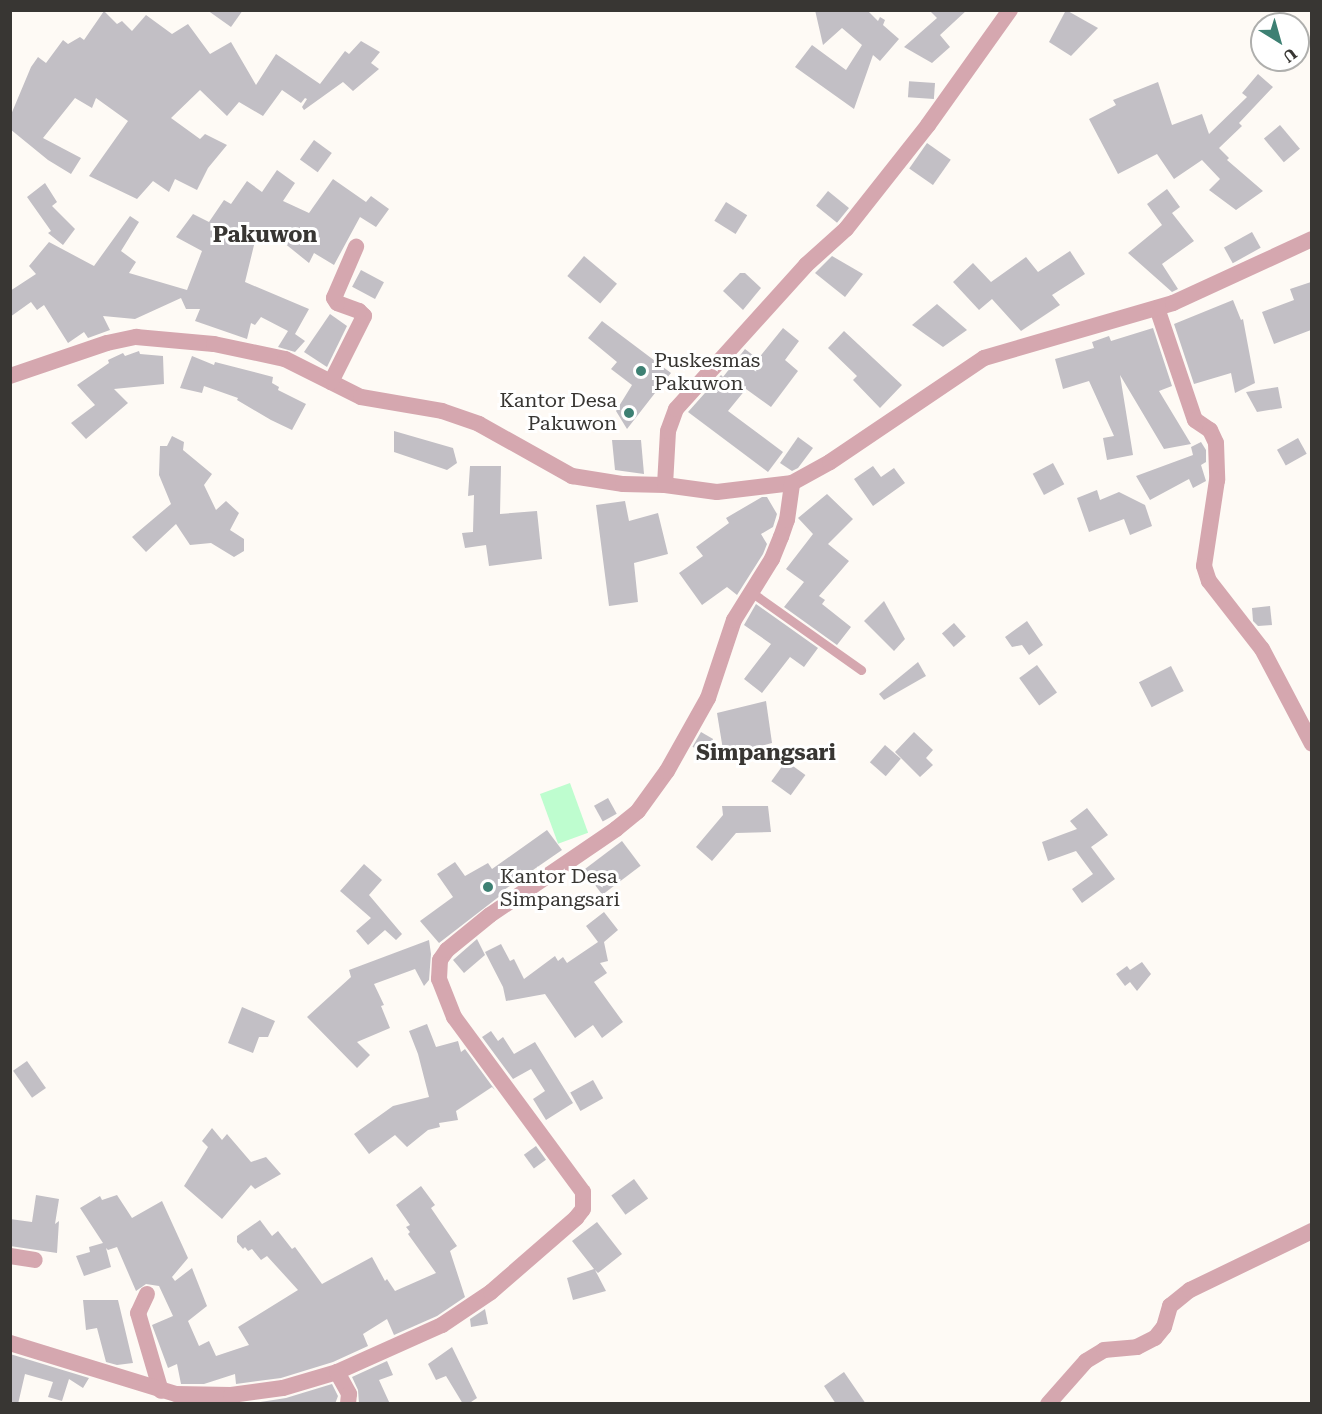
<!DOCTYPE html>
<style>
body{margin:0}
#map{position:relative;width:1322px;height:1414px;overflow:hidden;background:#fefaf5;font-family:"Roboto Serif",serif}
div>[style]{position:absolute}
.green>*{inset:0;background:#befdcf;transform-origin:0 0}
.building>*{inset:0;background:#c2bfc5;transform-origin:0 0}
.service>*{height:9px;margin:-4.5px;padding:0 4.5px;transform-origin:4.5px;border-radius:4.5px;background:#d5a7af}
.minor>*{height:16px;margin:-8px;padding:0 8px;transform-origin:8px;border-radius:8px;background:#d5a7af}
.dots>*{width:16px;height:16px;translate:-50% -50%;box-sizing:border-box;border:3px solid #fff;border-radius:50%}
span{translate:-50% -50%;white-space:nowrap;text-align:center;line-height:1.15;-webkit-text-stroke:6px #fff;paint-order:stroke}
.poi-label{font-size:20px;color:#383633}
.left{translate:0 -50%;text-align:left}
.right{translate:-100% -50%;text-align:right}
.quarter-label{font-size:22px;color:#383633;font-weight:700}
.frame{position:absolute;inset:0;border:12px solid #383633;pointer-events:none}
.north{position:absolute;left:1250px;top:12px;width:60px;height:60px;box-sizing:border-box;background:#fff;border:2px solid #afafad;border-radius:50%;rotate:143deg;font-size:16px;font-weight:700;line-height:24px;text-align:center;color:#383633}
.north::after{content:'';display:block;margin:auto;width:21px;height:27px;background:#3d8073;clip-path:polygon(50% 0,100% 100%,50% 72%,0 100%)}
</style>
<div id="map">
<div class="green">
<i style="left:570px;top:783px;width:53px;height:32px;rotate:70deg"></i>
</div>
<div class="building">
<i style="clip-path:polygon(207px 10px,243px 10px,231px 27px)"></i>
<i style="clip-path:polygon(815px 10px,867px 10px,878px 21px,880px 17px,885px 20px,883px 25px,899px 39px,880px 61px,873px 55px,854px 109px,795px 67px,812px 45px,846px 70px,862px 45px,842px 28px,823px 45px)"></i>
<i style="clip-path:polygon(929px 10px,967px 10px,940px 35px,950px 47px,932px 63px,904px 47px,937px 18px)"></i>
<i style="clip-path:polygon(1066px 10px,1098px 28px,1071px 56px,1049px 42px)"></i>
<i style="clip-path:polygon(104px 11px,117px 24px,122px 21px,132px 31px,146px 15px,172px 34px,188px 24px,210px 54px,231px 42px,256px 85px,276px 54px,320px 84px,345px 51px,349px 54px,361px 41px,380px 52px,371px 63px,379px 69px,353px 91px,343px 82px,304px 110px,302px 107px,307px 99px,305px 98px,301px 103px,282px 90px,263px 116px,239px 102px,227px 116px,200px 90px,171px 118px,200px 139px,205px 134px,227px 145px,208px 168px,197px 190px,175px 179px,169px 192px,153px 181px,137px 199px,89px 176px,128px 121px,96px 98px,92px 108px,75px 98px,43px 138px,81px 158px,71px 174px,48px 160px,10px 129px,10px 117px,31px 67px,38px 57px,46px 63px,63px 40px,68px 44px,80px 37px,84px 40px)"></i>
<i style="clip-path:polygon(1258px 74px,1273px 87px,1239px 123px,1242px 126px,1219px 148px,1229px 158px,1227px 160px,1263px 191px,1236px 210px,1209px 190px,1220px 179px,1202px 160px,1174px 179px,1157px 154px,1118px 174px,1089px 119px,1116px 105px,1113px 100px,1158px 82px,1172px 125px,1202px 114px,1209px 134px,1247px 97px,1242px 93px)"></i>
<i style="left:935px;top:83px;width:16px;height:26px;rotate:94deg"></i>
<i style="left:1280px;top:125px;width:31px;height:21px;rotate:50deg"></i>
<i style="left:314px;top:140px;width:22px;height:24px;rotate:36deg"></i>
<i style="left:927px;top:143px;width:29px;height:31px;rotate:35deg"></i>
<i style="clip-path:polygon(277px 170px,295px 183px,283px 201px,309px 213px,333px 179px,366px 202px,371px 196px,389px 209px,376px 227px,360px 217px,334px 265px,314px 253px,309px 263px,268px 230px,263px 238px,257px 233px,245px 282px,309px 309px,295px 334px,305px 341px,295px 352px,278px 347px,288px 331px,261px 317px,255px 325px,251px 323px,247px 339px,195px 321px,200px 309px,186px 309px,181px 298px,135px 319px,103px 316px,110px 330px,88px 338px,84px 332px,68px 343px,44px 305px,37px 310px,31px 302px,10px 317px,10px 291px,36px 274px,29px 266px,49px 242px,94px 266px,130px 216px,139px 222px,121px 251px,136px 262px,129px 273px,187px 290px,202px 251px,176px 237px,193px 214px,209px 222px,224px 200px,231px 204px,247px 181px,262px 192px)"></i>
<i style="clip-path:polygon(45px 183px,57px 202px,52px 206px,75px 229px,63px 245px,48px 233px,51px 231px,27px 197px)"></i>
<i style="clip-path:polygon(1167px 189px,1180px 207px,1172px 213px,1194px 241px,1162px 264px,1178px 289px,1172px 292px,1128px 253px,1162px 225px,1147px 204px)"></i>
<i style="left:828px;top:191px;width:27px;height:19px;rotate:39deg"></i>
<i style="left:726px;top:202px;width:25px;height:22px;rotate:32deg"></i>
<i style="left:1252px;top:232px;width:18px;height:32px;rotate:61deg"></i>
<i style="clip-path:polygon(1070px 251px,1085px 274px,1052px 295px,1060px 305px,1021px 331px,992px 299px,979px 310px,953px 282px,973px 263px,991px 282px,1026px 257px,1038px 272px)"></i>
<i style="left:584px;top:256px;width:43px;height:26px;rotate:40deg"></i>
<i style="clip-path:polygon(832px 256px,863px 274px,845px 297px,815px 273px)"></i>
<i style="left:361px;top:270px;width:26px;height:19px;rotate:28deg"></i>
<i style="clip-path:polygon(740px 273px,745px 273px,761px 288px,743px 310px,723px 291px)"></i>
<i style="clip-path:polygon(1311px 282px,1311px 330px,1274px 344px,1262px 312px,1294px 300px,1290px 289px)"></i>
<i style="clip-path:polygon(1233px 300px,1241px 320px,1243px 319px,1255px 383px,1235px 393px,1231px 373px,1194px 384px,1174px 324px)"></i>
<i style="clip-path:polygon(937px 304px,967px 330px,943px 347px,912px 325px)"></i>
<i style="clip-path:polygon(330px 314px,347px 326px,327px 367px,304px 352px)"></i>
<i style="clip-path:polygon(602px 321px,671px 373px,657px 390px,655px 388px,655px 393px,627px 429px,616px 411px,632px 385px,611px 369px,617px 362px,588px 338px)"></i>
<i style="clip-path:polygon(783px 328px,799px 341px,785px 360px,798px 371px,771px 407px,746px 389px,728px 411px,783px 452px,768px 472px,688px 412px,721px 375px,723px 377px,745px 349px,758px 359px)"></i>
<i style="clip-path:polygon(1153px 328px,1172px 386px,1159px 391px,1191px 444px,1164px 449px,1120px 375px,1133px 455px,1107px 460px,1103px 438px,1114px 436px,1089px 381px,1063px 389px,1055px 359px,1094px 348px,1092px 342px,1109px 336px,1111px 341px)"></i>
<i style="clip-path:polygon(844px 331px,902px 385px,880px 408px,853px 380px,857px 376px,828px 348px)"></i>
<i style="clip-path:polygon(139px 351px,140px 354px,163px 356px,164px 384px,114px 389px,128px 403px,86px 439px,71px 423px,95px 405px,77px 385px,109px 363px,108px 360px,123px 353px,125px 356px)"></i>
<i style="clip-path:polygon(192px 356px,214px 365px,215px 362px,273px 377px,272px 383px,279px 387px,278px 390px,306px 404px,292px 430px,271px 420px,237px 400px,238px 398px,204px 386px,202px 393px,180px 388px)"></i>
<i style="clip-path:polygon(1278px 387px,1282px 408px,1257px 412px,1246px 392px)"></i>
<i style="clip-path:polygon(394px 431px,453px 448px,457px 463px,447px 470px,394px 452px)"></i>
<i style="clip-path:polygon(172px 436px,184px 442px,183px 450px,212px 474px,204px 485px,216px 510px,226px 501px,239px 513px,230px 530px,244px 539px,244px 551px,234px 557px,211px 543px,190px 545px,176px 524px,146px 552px,132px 537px,171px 504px,159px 475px,160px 446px,167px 446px)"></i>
<i style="clip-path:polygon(798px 437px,813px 448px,798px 468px,792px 471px,780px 463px)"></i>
<i style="left:1298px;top:438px;width:18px;height:24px;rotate:61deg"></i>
<i style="clip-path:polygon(612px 440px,641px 440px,644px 474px,615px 470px)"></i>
<i style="clip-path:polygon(1201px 442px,1206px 450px,1206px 462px,1201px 465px,1206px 481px,1193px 488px,1189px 479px,1150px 500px,1136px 476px,1193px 455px,1191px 447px)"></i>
<i style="left:1053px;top:463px;width:24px;height:23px;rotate:62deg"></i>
<i style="clip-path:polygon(470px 466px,501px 466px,500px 514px,537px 511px,542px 559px,489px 566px,486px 545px,465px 548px,462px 533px,473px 532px,474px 495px,468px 496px)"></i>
<i style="clip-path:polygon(873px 466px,881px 477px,894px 468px,905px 483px,873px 506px,854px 479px)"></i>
<i style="clip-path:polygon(1097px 490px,1100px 500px,1119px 492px,1145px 505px,1152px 526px,1130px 535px,1124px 519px,1089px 532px,1077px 498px)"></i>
<i style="clip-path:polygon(827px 494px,853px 519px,828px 544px,849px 561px,819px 596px,825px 600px,822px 604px,851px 627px,837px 645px,784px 607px,804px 582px,786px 569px,813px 534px,798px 518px)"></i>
<i style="clip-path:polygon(762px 497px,767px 497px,777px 514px,773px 527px,761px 534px,767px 544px,763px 554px,737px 595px,727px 587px,702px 605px,679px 573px,703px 556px,696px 547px,729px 523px,726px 518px)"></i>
<i style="clip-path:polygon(625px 501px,629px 521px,658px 513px,668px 554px,634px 563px,638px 602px,609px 606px,596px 505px)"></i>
<i style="clip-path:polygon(884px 601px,905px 639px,894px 651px,864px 621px)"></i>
<i style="clip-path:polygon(756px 604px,818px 648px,804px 667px,790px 657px,762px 693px,744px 679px,771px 644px,744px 625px)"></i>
<i style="clip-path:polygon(1270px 606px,1272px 625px,1258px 626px,1253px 621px,1252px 608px)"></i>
<i style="clip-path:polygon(1027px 621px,1043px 645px,1029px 655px,1022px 645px,1012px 647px,1005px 637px)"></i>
<i style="left:954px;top:623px;width:18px;height:16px;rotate:49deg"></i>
<i style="clip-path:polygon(918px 662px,926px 676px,884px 700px,879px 694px)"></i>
<i style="left:1037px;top:665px;width:34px;height:22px;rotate:54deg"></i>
<i style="left:1171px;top:666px;width:28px;height:36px;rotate:63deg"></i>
<i style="clip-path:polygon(766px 701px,772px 743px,724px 756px,717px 713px)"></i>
<i style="left:701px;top:732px;width:14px;height:17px;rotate:30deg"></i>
<i style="clip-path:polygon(914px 732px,933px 750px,926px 758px,933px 765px,920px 777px,895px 752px)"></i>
<i style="left:885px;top:745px;width:21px;height:23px;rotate:41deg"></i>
<i style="left:786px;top:761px;width:24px;height:25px;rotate:36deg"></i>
<i style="left:608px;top:798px;width:18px;height:16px;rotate:61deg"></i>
<i style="clip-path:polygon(722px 806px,768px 806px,771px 832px,736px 833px,712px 861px,696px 847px,723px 815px)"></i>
<i style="clip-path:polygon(1087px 808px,1108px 835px,1091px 847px,1115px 879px,1082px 903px,1072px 889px,1093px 874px,1076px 851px,1048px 861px,1042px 842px,1077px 829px,1070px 821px)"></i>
<i style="clip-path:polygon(547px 830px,562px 850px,504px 890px,505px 892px,439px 943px,420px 921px,453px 897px,437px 874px,455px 862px,465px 876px,488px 863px,492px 869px)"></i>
<i style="left:622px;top:841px;width:31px;height:48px;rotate:53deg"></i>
<i style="clip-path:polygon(364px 864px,382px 880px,369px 895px,402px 934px,396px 940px,385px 930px,368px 945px,356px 931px,371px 918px,340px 891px)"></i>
<i style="clip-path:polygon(604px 912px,618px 930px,604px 942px,608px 961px,600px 963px,607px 973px,594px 982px,623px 1022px,602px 1038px,593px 1025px,575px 1038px,545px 994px,506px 1001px,503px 987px,485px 952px,501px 944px,510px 961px,514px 959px,524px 979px,555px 956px,558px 961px,563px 957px,567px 963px,598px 942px,586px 926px)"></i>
<i style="clip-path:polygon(477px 939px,485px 955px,464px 973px,453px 960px)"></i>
<i style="clip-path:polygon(429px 940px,431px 954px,429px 980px,424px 986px,415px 969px,374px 984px,384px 1005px,381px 1006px,390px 1028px,357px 1042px,370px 1055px,357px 1068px,307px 1017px,351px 977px,349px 970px)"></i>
<i style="clip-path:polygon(1142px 962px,1151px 974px,1137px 991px,1130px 982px,1125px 986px,1116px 974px,1127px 966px,1130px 970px)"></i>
<i style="clip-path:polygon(242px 1007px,275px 1021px,268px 1037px,259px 1037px,253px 1053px,228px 1043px)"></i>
<i style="clip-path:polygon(427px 1024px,436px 1047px,458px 1041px,461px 1052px,465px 1049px,495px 1090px,492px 1087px,456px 1111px,458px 1120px,439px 1123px,440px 1127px,428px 1130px,407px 1147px,395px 1135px,369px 1154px,354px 1134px,393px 1106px,429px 1097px,418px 1054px,409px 1031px)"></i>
<i style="clip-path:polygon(491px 1031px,498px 1041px,503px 1037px,514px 1054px,535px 1042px,573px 1103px,546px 1120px,533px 1099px,545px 1091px,531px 1069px,513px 1079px,482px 1037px)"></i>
<i style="left:27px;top:1061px;width:33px;height:17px;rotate:55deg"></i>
<i style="left:593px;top:1080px;width:21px;height:26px;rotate:61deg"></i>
<i style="clip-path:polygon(212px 1128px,222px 1140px,227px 1134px,251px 1162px,266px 1157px,281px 1174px,255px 1189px,251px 1185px,222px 1219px,184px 1186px,208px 1147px,202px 1141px)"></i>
<i style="left:536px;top:1146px;width:17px;height:15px;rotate:54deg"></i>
<i style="left:634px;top:1179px;width:24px;height:28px;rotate:54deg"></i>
<i style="clip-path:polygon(421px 1186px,435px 1205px,431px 1208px,457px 1246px,450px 1251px,465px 1297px,437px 1316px,394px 1335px,387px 1319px,363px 1334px,368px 1346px,333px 1362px,281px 1378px,236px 1384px,235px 1374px,204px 1384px,181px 1384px,177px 1364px,168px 1368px,152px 1325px,173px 1316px,159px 1286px,146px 1284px,136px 1291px,117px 1247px,108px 1250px,106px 1248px,111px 1267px,84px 1276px,76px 1256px,90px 1252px,89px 1247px,103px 1243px,80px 1208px,100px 1196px,102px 1200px,117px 1195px,132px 1218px,162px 1201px,188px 1258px,172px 1277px,175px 1281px,192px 1268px,207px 1306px,188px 1321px,199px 1346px,209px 1341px,216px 1356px,249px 1345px,238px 1327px,298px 1290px,267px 1256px,261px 1260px,252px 1249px,248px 1251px,245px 1247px,243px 1249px,237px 1242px,237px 1236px,260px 1220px,272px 1236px,278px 1231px,292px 1249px,295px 1247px,322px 1284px,372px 1257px,385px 1281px,387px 1279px,395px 1291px,436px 1273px,408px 1234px,410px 1232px,406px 1227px,410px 1225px,396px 1205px)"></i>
<i style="clip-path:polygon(36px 1195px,59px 1199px,55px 1224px,59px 1221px,57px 1253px,10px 1246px,10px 1219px,32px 1222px)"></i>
<i style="clip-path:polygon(597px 1222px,622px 1254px,598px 1273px,595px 1270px,606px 1291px,573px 1300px,567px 1278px,594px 1269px,572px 1241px)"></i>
<i style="clip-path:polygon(83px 1300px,118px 1300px,133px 1363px,117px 1365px,106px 1362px,97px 1328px,86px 1330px)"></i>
<i style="clip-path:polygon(485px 1309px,488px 1324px,471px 1327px,470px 1319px)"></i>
<i style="clip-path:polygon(452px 1347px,477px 1398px,468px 1404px,463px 1404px,446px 1376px,436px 1380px,428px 1364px)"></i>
<i style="clip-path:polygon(10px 1354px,89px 1378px,83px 1388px,69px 1379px,62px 1401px,48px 1397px,53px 1382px,25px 1374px,18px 1404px,10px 1404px)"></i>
<i style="clip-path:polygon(387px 1361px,393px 1375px,379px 1380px,390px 1404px,359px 1404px,358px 1390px,352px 1377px)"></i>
<i style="clip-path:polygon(844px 1372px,866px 1404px,836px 1404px,824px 1386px)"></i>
<i style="clip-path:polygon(332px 1384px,338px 1396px,335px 1404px,247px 1404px,286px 1398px)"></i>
</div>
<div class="service">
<i style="left:751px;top:592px;width:135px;rotate:35.3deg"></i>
</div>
<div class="minor">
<i style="left:1157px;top:308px;width:118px;rotate:71.3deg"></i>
<i style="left:1195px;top:420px;width:18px;rotate:34deg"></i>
<i style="left:1210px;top:430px;width:14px;rotate:65deg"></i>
<i style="left:1216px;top:443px;width:37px;rotate:88deg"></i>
<i style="left:1217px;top:480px;width:87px;rotate:98.6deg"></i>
<i style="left:1204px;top:566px;width:16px;rotate:72deg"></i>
<i style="left:1209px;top:581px;width:86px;rotate:52.1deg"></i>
<i style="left:1262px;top:649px;width:107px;rotate:62.2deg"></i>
<i style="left:10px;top:376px;width:102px;rotate:-18.8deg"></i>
<i style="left:107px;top:343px;width:30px;rotate:-12deg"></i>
<i style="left:136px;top:337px;width:78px;rotate:5.1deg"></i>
<i style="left:214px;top:344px;width:73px;rotate:11.9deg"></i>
<i style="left:285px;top:359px;width:85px;rotate:26.6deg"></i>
<i style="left:361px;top:397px;width:82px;rotate:9.8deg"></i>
<i style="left:442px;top:411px;width:39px;rotate:19deg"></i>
<i style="left:479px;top:424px;width:107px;rotate:29.2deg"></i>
<i style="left:572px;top:476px;width:52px;rotate:8.9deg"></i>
<i style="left:623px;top:484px;width:42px;rotate:1.4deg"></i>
<i style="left:665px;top:485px;width:52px;rotate:7.7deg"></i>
<i style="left:717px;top:492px;width:76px;rotate:-6.8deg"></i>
<i style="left:792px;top:483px;width:43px;rotate:-28.9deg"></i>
<i style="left:830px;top:462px;width:186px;rotate:-34deg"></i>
<i style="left:984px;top:358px;width:197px;rotate:-16.2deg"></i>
<i style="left:1173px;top:303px;width:153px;rotate:-24.7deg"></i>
<i style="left:331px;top:382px;width:74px;rotate:-63.4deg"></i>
<i style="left:364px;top:316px;width:7px;rotate:-135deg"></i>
<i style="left:359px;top:311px;width:23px;rotate:-160deg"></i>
<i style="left:337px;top:303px;width:6px;rotate:-121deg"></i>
<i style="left:334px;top:298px;width:56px;rotate:-66.7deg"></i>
<i style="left:665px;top:485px;width:54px;rotate:-86.8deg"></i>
<i style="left:668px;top:431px;width:23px;rotate:-70deg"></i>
<i style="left:676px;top:409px;width:194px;rotate:-47.9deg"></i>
<i style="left:806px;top:265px;width:54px;rotate:-42deg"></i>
<i style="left:846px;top:229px;width:132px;rotate:-51.7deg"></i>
<i style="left:928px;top:125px;width:141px;rotate:-54.5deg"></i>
<i style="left:10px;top:1256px;width:25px;rotate:9deg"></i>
<i style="left:147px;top:1294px;width:21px;rotate:115deg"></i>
<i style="left:138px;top:1313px;width:81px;rotate:73.6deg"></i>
<i style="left:10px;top:1343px;width:174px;rotate:17.1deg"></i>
<i style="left:176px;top:1394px;width:55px;rotate:1deg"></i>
<i style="left:231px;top:1395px;width:52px;rotate:-7.7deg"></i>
<i style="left:283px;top:1388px;width:56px;rotate:-16.5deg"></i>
<i style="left:337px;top:1372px;width:115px;rotate:-24.1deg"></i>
<i style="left:442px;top:1325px;width:59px;rotate:-34deg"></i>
<i style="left:491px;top:1292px;width:113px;rotate:-41deg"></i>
<i style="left:576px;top:1218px;width:11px;rotate:-52deg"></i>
<i style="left:583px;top:1209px;width:17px;rotate:-90deg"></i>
<i style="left:583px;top:1192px;width:217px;rotate:-126.4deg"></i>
<i style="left:454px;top:1017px;width:41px;rotate:-111.5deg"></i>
<i style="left:439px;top:979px;width:19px;rotate:-87deg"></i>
<i style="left:440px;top:960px;width:12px;rotate:-55deg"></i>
<i style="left:447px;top:950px;width:55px;rotate:-39.1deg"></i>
<i style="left:490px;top:915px;width:153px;rotate:-34.3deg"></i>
<i style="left:616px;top:829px;width:28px;rotate:-39deg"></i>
<i style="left:638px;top:811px;width:49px;rotate:-54.1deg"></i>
<i style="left:667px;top:771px;width:84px;rotate:-60.7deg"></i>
<i style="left:708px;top:698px;width:82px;rotate:-71.6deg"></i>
<i style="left:734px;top:620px;width:72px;rotate:-58.1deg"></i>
<i style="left:772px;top:559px;width:24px;rotate:-68deg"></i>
<i style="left:781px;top:537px;width:18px;rotate:-71deg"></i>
<i style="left:787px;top:520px;width:37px;rotate:-82deg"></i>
<i style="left:337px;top:1372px;width:25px;rotate:61deg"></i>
<i style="left:349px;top:1394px;width:10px;rotate:96deg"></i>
<i style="left:1048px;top:1404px;width:57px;rotate:-48.5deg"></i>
<i style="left:1086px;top:1361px;width:21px;rotate:-31deg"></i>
<i style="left:1104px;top:1350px;width:33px;rotate:-5deg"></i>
<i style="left:1137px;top:1347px;width:20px;rotate:-27deg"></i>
<i style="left:1155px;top:1338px;width:14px;rotate:-51deg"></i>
<i style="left:1164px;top:1327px;width:22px;rotate:-74deg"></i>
<i style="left:1170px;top:1306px;width:26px;rotate:-39deg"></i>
<i style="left:1190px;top:1290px;width:136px;rotate:-25.8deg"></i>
</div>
<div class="dots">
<i style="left:641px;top:371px;background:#3d8073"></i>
<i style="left:629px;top:413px;background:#3d8073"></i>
<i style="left:488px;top:887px;background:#3d8073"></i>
</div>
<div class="poi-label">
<span class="left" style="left:654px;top:372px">Puskesmas<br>Pakuwon</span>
<span class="right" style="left:617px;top:412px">Kantor Desa<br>Pakuwon</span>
<span class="left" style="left:500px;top:888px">Kantor Desa<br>Simpangsari</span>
</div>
<div class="quarter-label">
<span style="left:265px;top:235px">Pakuwon</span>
<span style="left:766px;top:753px">Simpangsari</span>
</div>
<div class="frame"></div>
<div class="north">U</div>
</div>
